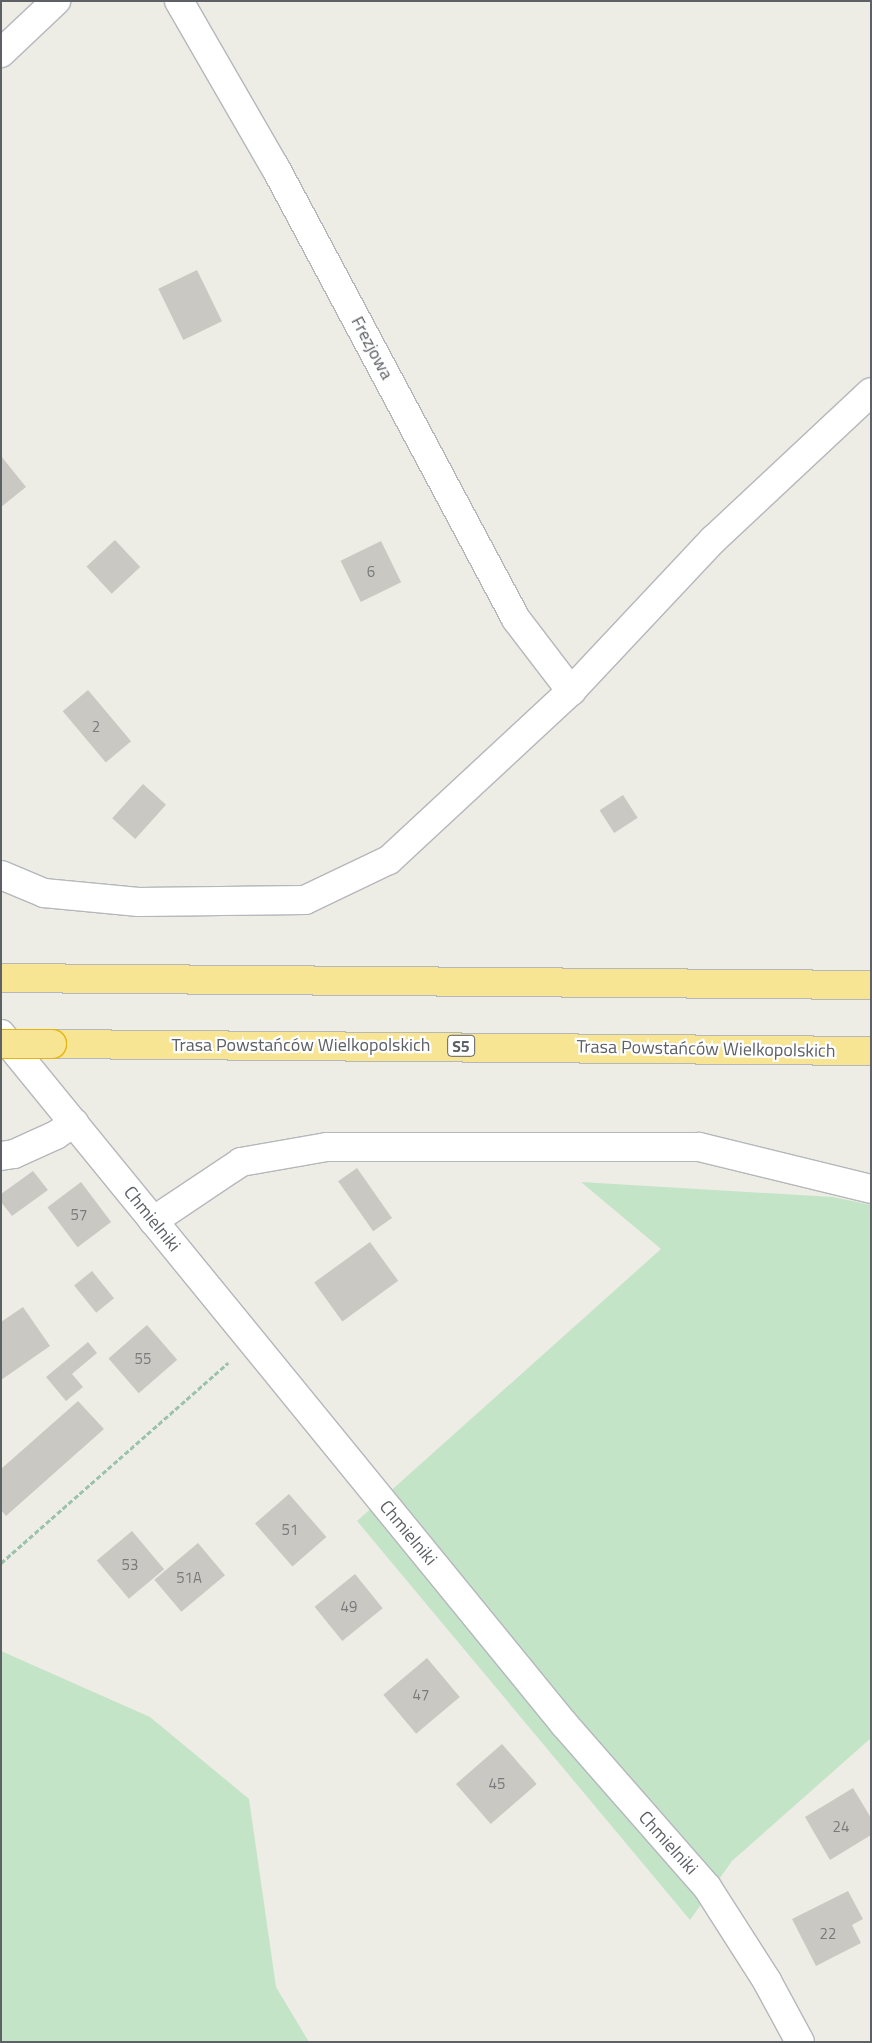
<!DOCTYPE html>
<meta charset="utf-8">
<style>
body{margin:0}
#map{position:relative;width:872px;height:2043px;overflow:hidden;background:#eeede5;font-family:"Titillium Web",sans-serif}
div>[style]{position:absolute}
.green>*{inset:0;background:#c3e4c6}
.building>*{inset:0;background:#cac8c2;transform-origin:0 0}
.path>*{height:3px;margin-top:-1.5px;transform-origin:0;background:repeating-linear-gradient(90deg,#9bc2aa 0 5px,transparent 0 7.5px)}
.roads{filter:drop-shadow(1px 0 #b5b7bb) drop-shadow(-1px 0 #b5b7bb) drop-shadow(0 1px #b5b7bb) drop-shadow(0 -1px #b5b7bb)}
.minor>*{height:28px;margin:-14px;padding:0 14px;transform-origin:14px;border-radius:14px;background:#fff}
.highway>*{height:28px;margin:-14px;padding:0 14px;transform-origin:14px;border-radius:14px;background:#f7e594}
.bridges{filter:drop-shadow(1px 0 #e6b30d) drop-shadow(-1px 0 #e6b30d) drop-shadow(0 1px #e6b30d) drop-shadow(0 -1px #e6b30d)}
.highway-bridge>*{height:28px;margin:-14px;padding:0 14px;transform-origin:14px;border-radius:14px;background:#f7e594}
span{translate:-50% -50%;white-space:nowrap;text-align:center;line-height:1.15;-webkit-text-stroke:4.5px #fff;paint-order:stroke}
.number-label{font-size:15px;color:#787a7c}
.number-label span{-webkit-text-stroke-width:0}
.shield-label span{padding:1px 4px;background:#fff;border:1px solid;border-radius:4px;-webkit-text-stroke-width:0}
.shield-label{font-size:16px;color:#5d6065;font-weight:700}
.street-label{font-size:18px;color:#5d6065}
.frame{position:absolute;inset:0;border:2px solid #5d6065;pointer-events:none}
</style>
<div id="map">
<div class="green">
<i style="clip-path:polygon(581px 1182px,833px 1197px,871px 1205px,871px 1738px,732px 1861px,690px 1920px,357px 1521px,661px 1249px)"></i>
<i style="clip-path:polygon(1px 1651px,150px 1717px,249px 1799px,276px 1987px,309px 2042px,1px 2042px)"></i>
</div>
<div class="building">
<i style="left:197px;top:270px;width:57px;height:43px;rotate:64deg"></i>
<i style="clip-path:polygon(1px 456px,26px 487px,1px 507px)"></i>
<i style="left:115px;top:540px;width:37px;height:39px;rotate:47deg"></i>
<i style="left:381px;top:541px;width:46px;height:45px;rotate:64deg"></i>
<i style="left:88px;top:690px;width:67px;height:33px;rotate:50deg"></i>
<i style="left:143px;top:784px;width:31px;height:46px;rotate:42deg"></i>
<i style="left:623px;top:795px;width:27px;height:28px;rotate:57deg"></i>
<i style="left:357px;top:1168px;width:61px;height:23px;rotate:55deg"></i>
<i style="clip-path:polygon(33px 1171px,48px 1190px,12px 1216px,1px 1202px,1px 1194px)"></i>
<i style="left:81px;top:1182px;width:50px;height:42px;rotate:53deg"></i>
<i style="left:370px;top:1242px;width:48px;height:69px;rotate:54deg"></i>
<i style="left:92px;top:1271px;width:35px;height:23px;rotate:51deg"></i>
<i style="clip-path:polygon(23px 1307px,50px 1346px,1px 1380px,1px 1322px)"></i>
<i style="left:147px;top:1325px;width:46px;height:51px;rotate:49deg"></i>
<i style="clip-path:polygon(88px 1342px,97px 1353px,72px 1374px,83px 1387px,66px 1401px,46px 1377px)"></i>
<i style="clip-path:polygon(78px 1401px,104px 1429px,6px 1516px,1px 1510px,1px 1469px)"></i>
<i style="left:289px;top:1494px;width:57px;height:45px;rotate:49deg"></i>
<i style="left:132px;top:1531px;width:50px;height:46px;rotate:50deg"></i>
<i style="left:198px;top:1543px;width:42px;height:57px;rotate:50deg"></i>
<i style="left:355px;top:1574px;width:44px;height:52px;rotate:51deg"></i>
<i style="left:427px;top:1658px;width:51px;height:57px;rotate:50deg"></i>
<i style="left:502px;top:1744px;width:53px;height:61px;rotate:49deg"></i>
<i style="clip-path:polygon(853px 1788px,871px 1818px,871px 1835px,830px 1860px,805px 1817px)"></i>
<i style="clip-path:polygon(848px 1891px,863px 1919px,852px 1925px,861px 1943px,816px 1966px,792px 1919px)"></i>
</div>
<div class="path">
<i style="left:1px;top:1563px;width:303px;rotate:-41.4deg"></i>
</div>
<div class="roads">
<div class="minor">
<i style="left:179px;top:1px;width:192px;rotate:60deg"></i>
<i style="left:275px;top:167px;width:512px;rotate:61.93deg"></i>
<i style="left:516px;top:619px;width:91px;rotate:52.6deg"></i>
<i style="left:1px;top:53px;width:76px;rotate:-43.4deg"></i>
<i style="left:1px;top:875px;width:47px;rotate:22.7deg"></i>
<i style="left:44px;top:893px;width:95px;rotate:5.4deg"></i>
<i style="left:139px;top:902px;width:166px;rotate:-0.7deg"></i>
<i style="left:305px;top:900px;width:93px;rotate:-25.5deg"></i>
<i style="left:389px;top:860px;width:248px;rotate:-42.9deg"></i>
<i style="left:571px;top:691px;width:207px;rotate:-46.8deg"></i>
<i style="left:713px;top:540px;width:216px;rotate:-43.1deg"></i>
<i style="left:1px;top:1034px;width:892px;rotate:50.78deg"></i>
<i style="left:565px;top:1725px;width:215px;rotate:48.8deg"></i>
<i style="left:707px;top:1887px;width:112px;rotate:57.4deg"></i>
<i style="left:767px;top:1981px;width:69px;rotate:61.6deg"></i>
<i style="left:1px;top:1156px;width:13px;rotate:-9deg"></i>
<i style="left:14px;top:1154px;width:46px;rotate:-24.3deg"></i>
<i style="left:56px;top:1135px;width:22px;rotate:-34deg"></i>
<i style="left:153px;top:1221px;width:106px;rotate:-33.8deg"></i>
<i style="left:241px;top:1162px;width:87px;rotate:-9.9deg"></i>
<i style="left:327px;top:1147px;width:372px"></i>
<i style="left:699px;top:1147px;width:177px;rotate:13.7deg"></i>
</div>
<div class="highway">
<i style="left:1px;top:978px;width:870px;rotate:0.46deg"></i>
<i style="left:52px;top:1044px;width:819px;rotate:0.49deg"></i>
</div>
</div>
<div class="bridges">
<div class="highway-bridge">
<i style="left:1px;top:1044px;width:51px"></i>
</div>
</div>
<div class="number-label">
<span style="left:371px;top:572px">6</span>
<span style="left:96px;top:727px">2</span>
<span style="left:79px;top:1215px">57</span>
<span style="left:143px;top:1359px">55</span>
<span style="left:290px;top:1530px">51</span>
<span style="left:130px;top:1565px">53</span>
<span style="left:189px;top:1578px">51A</span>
<span style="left:349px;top:1607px">49</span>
<span style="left:421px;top:1695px">47</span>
<span style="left:497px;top:1784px">45</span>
<span style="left:841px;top:1827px">24</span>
<span style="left:828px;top:1934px">22</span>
</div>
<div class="shield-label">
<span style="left:461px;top:1046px">S5</span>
</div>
<div class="street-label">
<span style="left:372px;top:348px;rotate:62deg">Frezjowa</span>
<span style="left:301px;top:1045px">Trasa Powstańców Wielkopolskich</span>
<span style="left:706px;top:1049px;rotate:1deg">Trasa Powstańców Wielkopolskich</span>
<span style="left:152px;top:1219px;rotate:51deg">Chmielniki</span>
<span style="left:408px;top:1533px;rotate:50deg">Chmielniki</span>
<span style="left:668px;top:1843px;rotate:48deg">Chmielniki</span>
</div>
<div class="frame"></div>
</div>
